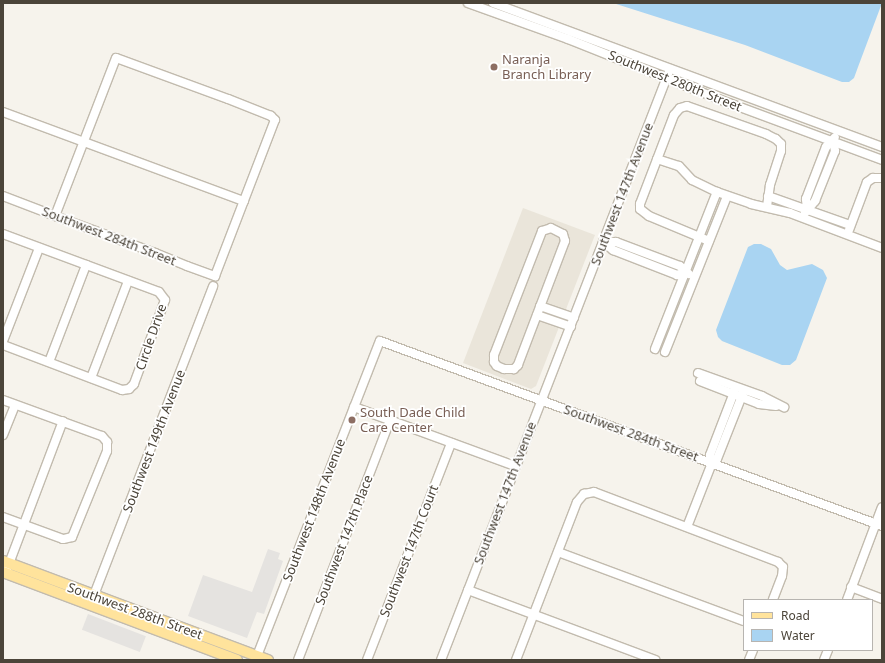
<!DOCTYPE html>
<style>
body{margin:0}
#map{position:relative;width:885px;height:663px;overflow:hidden;background:#f6f3ec;font-family:"Noto Sans",sans-serif}
div>[style]{position:absolute}
.residential>*{inset:0;background:#eae5da}
.parking>*{inset:0;background:#e5e3e0;transform-origin:0 0}
.water>*{inset:0;background:#a9d4f2}
.roads{filter:drop-shadow(1px 0 #c2bbae) drop-shadow(-1px 0 #c2bbae) drop-shadow(0 1px #c2bbae) drop-shadow(0 -1px #c2bbae)}
.minor>*{height:8px;margin:-4px;padding:0 4px;transform-origin:4px;border-radius:4px;background:#fff}
.major>*{height:10px;margin:-5px;padding:0 5px;transform-origin:5px;border-radius:5px;background:#ffe39c}
.dots>*{width:11px;height:11px;translate:-50% -50%;box-sizing:border-box;border:2px solid #fff;border-radius:50%}
span{translate:-50% -50%;white-space:nowrap;text-align:center;line-height:1.15;-webkit-text-stroke:3.5px #fff;paint-order:stroke}
.education-label{font-size:13px;color:#785e54}
.left{translate:0 -50%;text-align:left}
.street-label{font-size:13px;color:#4b4439}
.frame{position:absolute;inset:0;border:4px solid #4b4439;pointer-events:none}
.legend{position:absolute;left:743px;top:599px;width:130px;height:52px;box-sizing:border-box;background:#fff;border:1px solid #b7b4b0;margin:0;padding:5px 7px;list-style:none;font-size:12px;color:#4b4439}
.legend li{display:flex;align-items:center;gap:8px;height:20px}
.legend b{width:20px;border:1px solid #b7b4b0}
</style>
<div id="map">
<div class="residential">
<i style="clip-path:polygon(523px 208px,595px 235px,536px 386px,531px 389px,463px 363px)"></i>
</div>
<div class="parking">
<i style="clip-path:polygon(268px 549px,280px 553px,278px 559px,283px 561px,264px 614px,257px 612px,247px 638px,188px 616px,203px 575px,252px 592px)"></i>
<i style="left:88px;top:614px;width:62px;height:17px;rotate:21deg"></i>
</div>
<div class="water">
<i style="clip-path:polygon(613px 3px,882px 3px,858px 67px,854px 78px,849px 82px,842px 82px,745px 45px)"></i>
<i style="clip-path:polygon(754px 244px,761px 244px,771px 249px,780px 265px,787px 270px,812px 264px,823px 270px,827px 278px,796px 360px,790px 365px,782px 365px,722px 341px,718px 337px,716px 330px,748px 247px)"></i>
</div>
<div class="roads">
<div class="minor">
<i style="left:468px;top:3px;width:106px;rotate:19.8deg"></i>
<i style="left:568px;top:39px;width:173px;rotate:21.7deg"></i>
<i style="left:729px;top:103px;width:163px;rotate:20.4deg"></i>
<i style="left:493px;top:3px;width:415px;rotate:20.3deg"></i>
<i style="left:3px;top:112px;width:257px;rotate:20.3deg"></i>
<i style="left:657px;top:159px;width:23px;rotate:18deg"></i>
<i style="left:679px;top:166px;width:19px;rotate:47deg"></i>
<i style="left:692px;top:180px;width:28px;rotate:26deg"></i>
<i style="left:717px;top:192px;width:36px;rotate:19deg"></i>
<i style="left:751px;top:204px;width:40px;rotate:13deg"></i>
<i style="left:790px;top:213px;width:98px;rotate:20.8deg"></i>
<i style="left:3px;top:196px;width:56px;rotate:21deg"></i>
<i style="left:55px;top:216px;width:107px;rotate:20.3deg"></i>
<i style="left:155px;top:253px;width:35px;rotate:22deg"></i>
<i style="left:187px;top:266px;width:30px;rotate:20deg"></i>
<i style="left:215px;top:276px;width:167px;rotate:-69deg"></i>
<i style="left:275px;top:120px;width:6px;rotate:-135deg"></i>
<i style="left:271px;top:116px;width:46px;rotate:-158.4deg"></i>
<i style="left:228px;top:99px;width:119px;rotate:-159.9deg"></i>
<i style="left:116px;top:58px;width:169px;rotate:111.1deg"></i>
<i style="left:768px;top:196px;width:87px;rotate:19.5deg"></i>
<i style="left:807px;top:209px;width:10px;rotate:-96deg"></i>
<i style="left:806px;top:199px;width:56px;rotate:-69deg"></i>
<i style="left:826px;top:147px;width:13px;rotate:-48deg"></i>
<i style="left:805px;top:213px;width:16px;rotate:-50deg"></i>
<i style="left:815px;top:201px;width:54px;rotate:-68.2deg"></i>
<i style="left:835px;top:151px;width:10px;rotate:-101deg"></i>
<i style="left:551px;top:228px;width:13px;rotate:27deg"></i>
<i style="left:563px;top:234px;width:7px;rotate:74deg"></i>
<i style="left:565px;top:241px;width:133px;rotate:110.8deg"></i>
<i style="left:518px;top:365px;width:6px;rotate:135deg"></i>
<i style="left:514px;top:369px;width:10px;rotate:180deg"></i>
<i style="left:504px;top:369px;width:8px;rotate:-157deg"></i>
<i style="left:497px;top:366px;width:5px;rotate:-127deg"></i>
<i style="left:494px;top:362px;width:7px;rotate:-90deg"></i>
<i style="left:494px;top:355px;width:133px;rotate:-68.8deg"></i>
<i style="left:542px;top:231px;width:9px;rotate:-18deg"></i>
<i style="left:849px;top:230px;width:51px;rotate:-69.4deg"></i>
<i style="left:867px;top:182px;width:7px;rotate:-34deg"></i>
<i style="left:873px;top:178px;width:9px"></i>
<i style="left:3px;top:234px;width:166px;rotate:20.4deg"></i>
<i style="left:159px;top:292px;width:10px;rotate:53deg"></i>
<i style="left:165px;top:300px;width:90px;rotate:110.3deg"></i>
<i style="left:134px;top:384px;width:7px;rotate:135deg"></i>
<i style="left:129px;top:389px;width:7px;rotate:172deg"></i>
<i style="left:122px;top:390px;width:127px;rotate:-159.3deg"></i>
<i style="left:709px;top:241px;width:65px;rotate:-157.4deg"></i>
<i style="left:649px;top:216px;width:11px;rotate:-142deg"></i>
<i style="left:640px;top:209px;width:5px;rotate:-90deg"></i>
<i style="left:640px;top:204px;width:95px;rotate:-69.1deg"></i>
<i style="left:674px;top:115px;width:9px;rotate:-49deg"></i>
<i style="left:680px;top:108px;width:7px;rotate:-16deg"></i>
<i style="left:687px;top:106px;width:84px;rotate:19.5deg"></i>
<i style="left:766px;top:134px;width:11px;rotate:27deg"></i>
<i style="left:776px;top:139px;width:7px;rotate:45deg"></i>
<i style="left:781px;top:144px;width:7px;rotate:90deg"></i>
<i style="left:781px;top:151px;width:36px;rotate:108deg"></i>
<i style="left:770px;top:185px;width:22px;rotate:98deg"></i>
<i style="left:603px;top:242px;width:13px"></i>
<i style="left:616px;top:242px;width:68px;rotate:20.6deg"></i>
<i style="left:680px;top:266px;width:12px;rotate:42deg"></i>
<i style="left:603px;top:242px;width:13px;rotate:39deg"></i>
<i style="left:613px;top:250px;width:69px;rotate:21.3deg"></i>
<i style="left:677px;top:275px;width:9px;rotate:-21deg"></i>
<i style="left:540px;top:306px;width:36px;rotate:19deg"></i>
<i style="left:537px;top:315px;width:36px;rotate:19deg"></i>
<i style="left:3px;top:341px;width:100px;rotate:-68.8deg"></i>
<i style="left:655px;top:349px;width:169px;rotate:-68.5deg"></i>
<i style="left:665px;top:352px;width:168px;rotate:-68.3deg"></i>
<i style="left:49px;top:362px;width:104px;rotate:-69.1deg"></i>
<i style="left:698px;top:373px;width:68px;rotate:19.8deg"></i>
<i style="left:762px;top:396px;width:25px;rotate:27deg"></i>
<i style="left:91px;top:378px;width:104px;rotate:-69.1deg"></i>
<i style="left:700px;top:381px;width:63px;rotate:21.3deg"></i>
<i style="left:759px;top:404px;width:17px;rotate:7deg"></i>
<i style="left:3px;top:400px;width:105px;rotate:20deg"></i>
<i style="left:102px;top:436px;width:8px;rotate:50deg"></i>
<i style="left:107px;top:442px;width:9px;rotate:90deg"></i>
<i style="left:107px;top:451px;width:93px;rotate:112.1deg"></i>
<i style="left:72px;top:537px;width:9px;rotate:167deg"></i>
<i style="left:63px;top:539px;width:64px;rotate:-159.9deg"></i>
<i style="left:354px;top:407px;width:171px;rotate:20.1deg"></i>
<i style="left:3px;top:435px;width:32px;rotate:-68deg"></i>
<i style="left:712px;top:463px;width:8px;rotate:-104deg"></i>
<i style="left:710px;top:455px;width:70px;rotate:-69deg"></i>
<i style="left:712px;top:463px;width:6px;rotate:-39deg"></i>
<i style="left:717px;top:459px;width:71px;rotate:-68.5deg"></i>
<i style="left:687px;top:527px;width:69px;rotate:-68.7deg"></i>
<i style="left:558px;top:552px;width:198px;rotate:20.4deg"></i>
<i style="left:7px;top:569px;width:158px;rotate:-69.3deg"></i>
<i style="left:851px;top:587px;width:33px;rotate:21deg"></i>
<i style="left:468px;top:590px;width:200px;rotate:20.5deg"></i>
<i style="left:94px;top:595px;width:331px;rotate:-68.9deg"></i>
<i style="left:847px;top:600px;width:99px;rotate:-69.4deg"></i>
<i style="left:257px;top:656px;width:338px;rotate:-68.7deg"></i>
<i style="left:380px;top:341px;width:535px;rotate:20.23deg"></i>
<i style="left:298px;top:660px;width:257px;rotate:-69deg"></i>
<i style="left:367px;top:660px;width:233px;rotate:-68.8deg"></i>
<i style="left:441px;top:660px;width:634px;rotate:-68.82deg"></i>
<i style="left:516px;top:660px;width:169px;rotate:-68.9deg"></i>
<i style="left:577px;top:502px;width:11px;rotate:-49deg"></i>
<i style="left:584px;top:494px;width:10px;rotate:-11deg"></i>
<i style="left:594px;top:492px;width:197px;rotate:20.8deg"></i>
<i style="left:778px;top:562px;width:7px;rotate:45deg"></i>
<i style="left:783px;top:567px;width:9px;rotate:96deg"></i>
<i style="left:782px;top:576px;width:26px;rotate:111deg"></i>
<i style="left:749px;top:660px;width:11px;rotate:-68deg"></i>
<i style="left:824px;top:660px;width:11px;rotate:-68deg"></i>
</div>
<div class="major">
<i style="left:3px;top:561px;width:283px;rotate:20.5deg"></i>
<i style="left:3px;top:572px;width:250px;rotate:20.6deg"></i>
</div>
</div>
<div class="dots">
<i style="left:494px;top:67px;background:#8d6e63"></i>
<i style="left:352px;top:420px;background:#8d6e63"></i>
</div>
<div class="education-label">
<span class="left" style="left:502px;top:67px">Naranja<br>Branch Library</span>
<span class="left" style="left:360px;top:420px">South Dade Child<br>Care Center</span>
</div>
<div class="street-label">
<span style="left:675px;top:81px;rotate:22deg">Southwest 280th Street</span>
<span style="left:622px;top:194px;rotate:-69deg">Southwest 147th Avenue</span>
<span style="left:109px;top:236px;rotate:21deg">Southwest 284th Street</span>
<span style="left:151px;top:337px;rotate:-71deg">Circle Drive</span>
<span style="left:631px;top:433px;rotate:20deg">Southwest 284th Street</span>
<span style="left:154px;top:441px;rotate:-69deg">Southwest 149th Avenue</span>
<span style="left:505px;top:493px;rotate:-69deg">Southwest 147th Avenue</span>
<span style="left:314px;top:510px;rotate:-69deg">Southwest 148th Avenue</span>
<span style="left:344px;top:540px;rotate:-69deg">Southwest 147th Place</span>
<span style="left:409px;top:551px;rotate:-69deg">Southwest 147th Court</span>
<span style="left:135px;top:611px;rotate:20deg">Southwest 288th Street</span>
</div>
<div class="frame"></div>
<ul class="legend">
<li><b style="height:5px;background:#ffe39c"></b>Road</li>
<li><b style="height:11px;background:#a9d4f2"></b>Water</li>
</ul>
</div>
